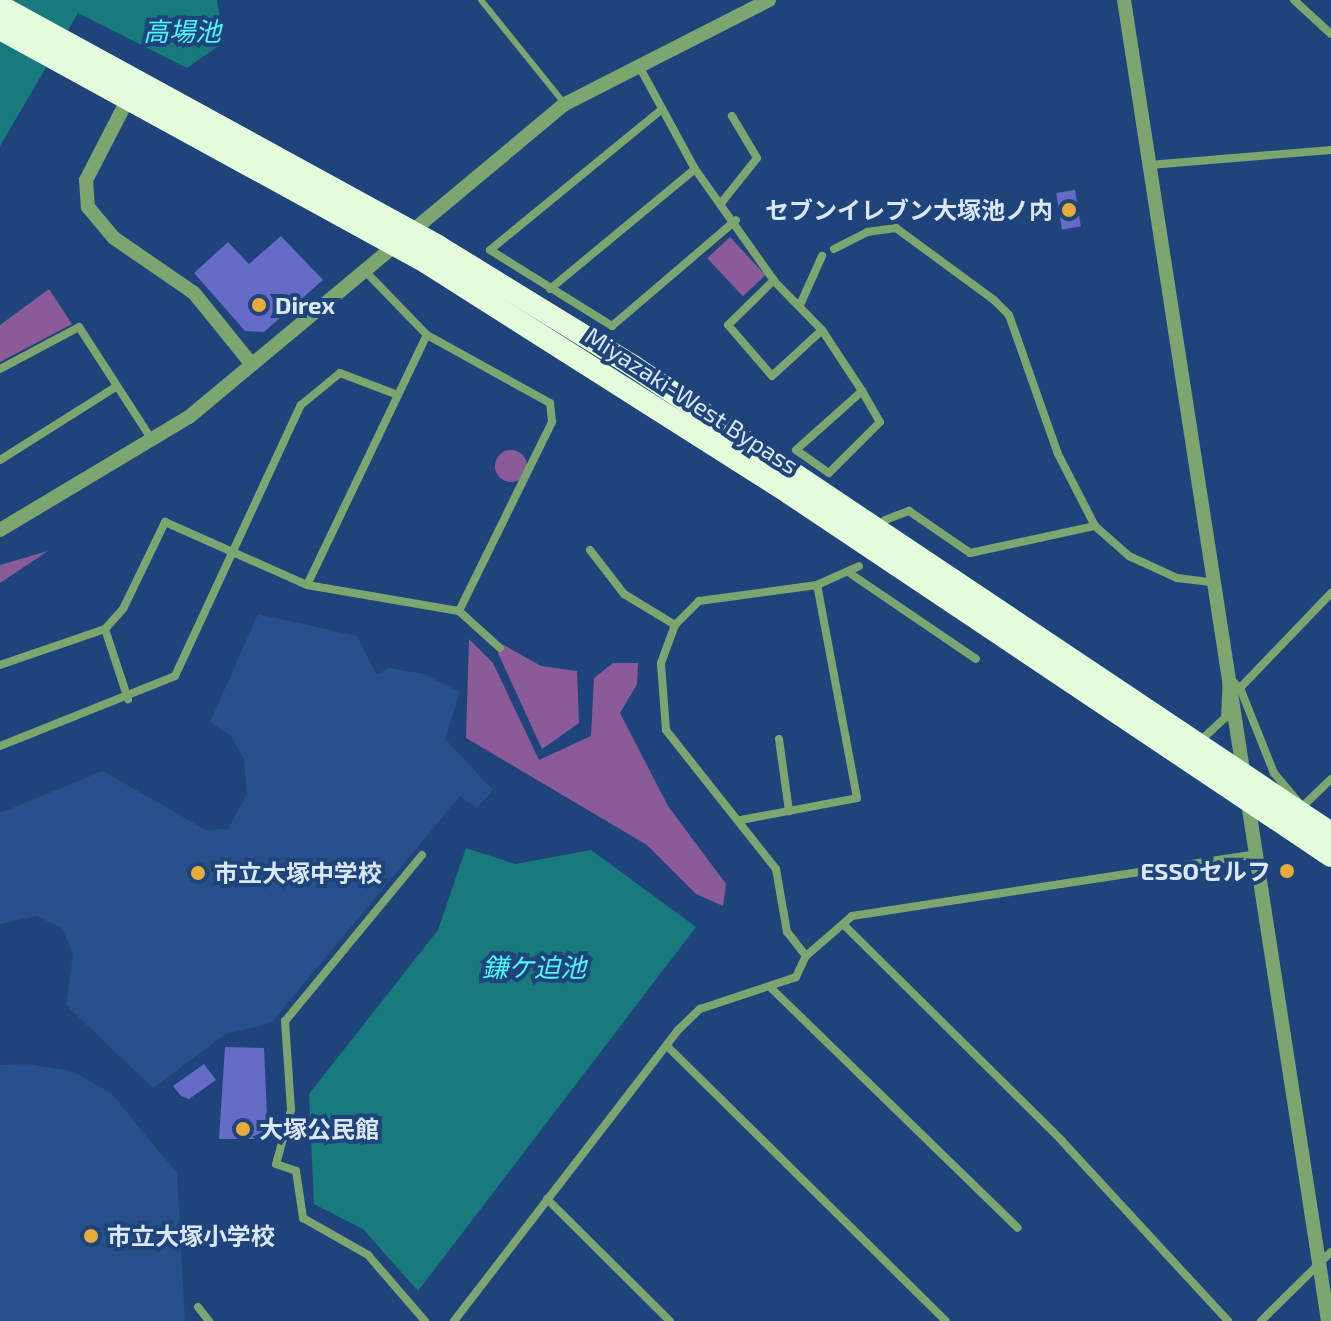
<!DOCTYPE html>
<meta charset="utf-8">
<style>
body{margin:0}
#map{position:relative;width:1331px;height:1321px;overflow:hidden;background:#1f447b;font-family:"Exo 2","Noto Sans JP",sans-serif}
div>[style]{position:absolute}
.built>*{inset:0;background:#27508c}
.green>*{inset:0;background:#8a5b98;transform-origin:0 0}
.round{border-radius:50%}
.water>*{inset:0;background:#187a7d}
.building>*{inset:0;background:#656bc6;transform-origin:0 0}
.service>*{height:6px;margin:-3px;padding:0 3px;transform-origin:3px;border-radius:3px;background:#7ca56f}
.minor>*{height:8px;margin:-4px;padding:0 4px;transform-origin:4px;border-radius:4px;background:#7ca56f}
.tertiary>*{height:14px;margin:-7px;padding:0 7px;transform-origin:7px;border-radius:7px;background:#7ca56f}
.trunk>*{height:22px;margin:-11px;padding:0 11px;transform-origin:11px;border-radius:11px;background:#e4fcdc}
.dots>*{width:22px;height:22px;translate:-50% -50%;box-sizing:border-box;border:4px solid #1f447b;border-radius:50%}
span{translate:-50% -50%;white-space:nowrap;text-align:center;line-height:1.15;-webkit-text-stroke:8px #1f447b;paint-order:stroke}
.poi-label{font-size:24px;color:#dbe8fc;font-weight:700}
.right{translate:-100% -50%;text-align:right}
.left{translate:0 -50%;text-align:left}
.street-label{font-size:24px;color:#dbe8fc}
.water-label{font-size:26px;color:#4df8fe;font-style:italic}
</style>
<div id="map">
<div class="built">
<i style="clip-path:polygon(258px 614px,357px 636px,377px 675px,388px 668px,424px 674px,460px 692px,445px 739px,493px 790px,477px 808px,460px 796px,271px 1023px,226px 1034px,153px 1088px,66px 1005px,73px 955px,63px 929px,37px 916px,0 924px,0 813px,103px 771px,206px 830px,228px 829px,247px 794px,244px 759px,231px 736px,210px 722px)"></i>
<i style="clip-path:polygon(27px 1064px,72px 1071px,111px 1093px,177px 1173px,185px 1321px,0 1321px,0 1065px)"></i>
</div>
<div class="green">
<i style="left:730px;top:237px;width:52px;height:31px;rotate:47deg"></i>
<i style="clip-path:polygon(49px 289px,72px 324px,0 362px,0 325px)"></i>
<i class="round" style="left:495px;top:450px;width:32px;height:32px"></i>
<i style="clip-path:polygon(48px 551px,0 583px,0 565px)"></i>
<i style="clip-path:polygon(469px 639px,493px 663px,539px 760px,591px 736px,594px 678px,613px 663px,638px 663px,637px 684px,620px 713px,668px 806px,726px 884px,723px 906px,696px 894px,647px 845px,466px 738px)"></i>
<i style="clip-path:polygon(502px 644px,541px 666px,577px 671px,579px 723px,542px 749px,498px 653px)"></i>
</div>
<div class="water">
<i style="clip-path:polygon(0 0,217px 0,224px 42px,187px 68px,78px 13px,0 146px)"></i>
<i style="clip-path:polygon(466px 848px,515px 864px,591px 850px,696px 927px,418px 1291px,363px 1229px,314px 1204px,309px 1094px,438px 930px)"></i>
</div>
<div class="building">
<i style="left:1075px;top:190px;width:37px;height:19px;rotate:81deg"></i>
<i style="clip-path:polygon(281px 236px,323px 280px,264px 332px,245px 331px,194px 273px,228px 242px,249px 264px)"></i>
<i style="clip-path:polygon(225px 1047px,264px 1048px,268px 1139px,219px 1139px)"></i>
<i style="clip-path:polygon(204px 1064px,216px 1080px,189px 1099px,181px 1096px,173px 1086px)"></i>
</div>
<div class="service">
<i style="left:481px;top:0;width:134px;rotate:51.1deg"></i>
</div>
<div class="minor">
<i style="left:1294px;top:0;width:50px;rotate:42.6deg"></i>
<i style="left:639px;top:66px;width:117px;rotate:61.5deg"></i>
<i style="left:695px;top:169px;width:138px;rotate:54.7deg"></i>
<i style="left:775px;top:282px;width:67px;rotate:45.6deg"></i>
<i style="left:822px;top:330px;width:73px;rotate:56.7deg"></i>
<i style="left:862px;top:391px;width:36px;rotate:60deg"></i>
<i style="left:880px;top:422px;width:72px;rotate:135deg"></i>
<i style="left:829px;top:473px;width:40px;rotate:-145.1deg"></i>
<i style="left:796px;top:450px;width:89px;rotate:-41.8deg"></i>
<i style="left:661px;top:110px;width:221px;rotate:140.7deg"></i>
<i style="left:490px;top:250px;width:144px;rotate:31.9deg"></i>
<i style="left:612px;top:326px;width:163px;rotate:-40.5deg"></i>
<i style="left:1149px;top:165px;width:183px;rotate:-4.7deg"></i>
<i style="left:722px;top:202px;width:56px;rotate:-51.5deg"></i>
<i style="left:757px;top:158px;width:49px;rotate:-120.8deg"></i>
<i style="left:834px;top:249px;width:37px;rotate:-27deg"></i>
<i style="left:867px;top:232px;width:29px;rotate:-8deg"></i>
<i style="left:896px;top:228px;width:122px;rotate:36.3deg"></i>
<i style="left:994px;top:300px;width:21px;rotate:45deg"></i>
<i style="left:1009px;top:315px;width:147px;rotate:70.6deg"></i>
<i style="left:1058px;top:454px;width:81px;rotate:62.8deg"></i>
<i style="left:1095px;top:526px;width:45px;rotate:41.4deg"></i>
<i style="left:1129px;top:556px;width:53px;rotate:24.6deg"></i>
<i style="left:1177px;top:578px;width:34px;rotate:7deg"></i>
<i style="left:774px;top:280px;width:64px;rotate:135.6deg"></i>
<i style="left:728px;top:325px;width:67px;rotate:49.2deg"></i>
<i style="left:772px;top:376px;width:68px;rotate:-42.6deg"></i>
<i style="left:550px;top:289px;width:188px;rotate:-39.6deg"></i>
<i style="left:800px;top:305px;width:54px;rotate:-65.8deg"></i>
<i style="left:0;top:369px;width:89px;rotate:-28deg"></i>
<i style="left:79px;top:327px;width:135px;rotate:57.1deg"></i>
<i style="left:0;top:460px;width:138px;rotate:-32.3deg"></i>
<i style="left:885px;top:520px;width:26px;rotate:-21deg"></i>
<i style="left:909px;top:511px;width:74px;rotate:34.5deg"></i>
<i style="left:970px;top:553px;width:128px;rotate:-12.2deg"></i>
<i style="left:590px;top:550px;width:56px;rotate:52.3deg"></i>
<i style="left:624px;top:594px;width:60px;rotate:31.3deg"></i>
<i style="left:851px;top:574px;width:151px;rotate:34.2deg"></i>
<i style="left:307px;top:585px;width:277px;rotate:-64.4deg"></i>
<i style="left:459px;top:611px;width:55px;rotate:42.1deg"></i>
<i style="left:105px;top:629px;width:74px;rotate:71.8deg"></i>
<i style="left:0;top:665px;width:111px;rotate:-18.9deg"></i>
<i style="left:105px;top:629px;width:27px;rotate:-48deg"></i>
<i style="left:123px;top:609px;width:97px;rotate:-64.2deg"></i>
<i style="left:165px;top:522px;width:155px;rotate:23.9deg"></i>
<i style="left:307px;top:585px;width:154px;rotate:9.7deg"></i>
<i style="left:459px;top:611px;width:211px;rotate:-63.8deg"></i>
<i style="left:552px;top:422px;width:19px;rotate:-96deg"></i>
<i style="left:550px;top:403px;width:141px;rotate:-151.1deg"></i>
<i style="left:427px;top:335px;width:86px;rotate:-134.1deg"></i>
<i style="left:1240px;top:688px;width:132px;rotate:-46.2deg"></i>
<i style="left:779px;top:739px;width:73px;rotate:82.1deg"></i>
<i style="left:1200px;top:741px;width:34px;rotate:-43deg"></i>
<i style="left:1225px;top:718px;width:42px;rotate:-87.3deg"></i>
<i style="left:1227px;top:676px;width:18px;rotate:43deg"></i>
<i style="left:1240px;top:688px;width:92px;rotate:68.2deg"></i>
<i style="left:1274px;top:773px;width:38px;rotate:50deg"></i>
<i style="left:0;top:746px;width:188px;rotate:-21.8deg"></i>
<i style="left:175px;top:676px;width:299px;rotate:-65.1deg"></i>
<i style="left:301px;top:405px;width:50px;rotate:-39.4deg"></i>
<i style="left:340px;top:373px;width:59px;rotate:20.9deg"></i>
<i style="left:1301px;top:808px;width:42px;rotate:-44deg"></i>
<i style="left:741px;top:820px;width:118px;rotate:-10.7deg"></i>
<i style="left:857px;top:798px;width:217px;rotate:-100.6deg"></i>
<i style="left:422px;top:855px;width:215px;rotate:129.5deg"></i>
<i style="left:285px;top:1021px;width:89px;rotate:86.1deg"></i>
<i style="left:291px;top:1110px;width:56px;rotate:105.5deg"></i>
<i style="left:276px;top:1164px;width:21px;rotate:19deg"></i>
<i style="left:296px;top:1171px;width:48px;rotate:81.5deg"></i>
<i style="left:303px;top:1218px;width:75px;rotate:29.6deg"></i>
<i style="left:368px;top:1255px;width:87px;rotate:49.2deg"></i>
<i style="left:844px;top:925px;width:307px;rotate:44.7deg"></i>
<i style="left:1062px;top:1141px;width:245px;rotate:47.3deg"></i>
<i style="left:806px;top:956px;width:31px;rotate:-128deg"></i>
<i style="left:787px;top:932px;width:64px;rotate:-99.9deg"></i>
<i style="left:776px;top:869px;width:177px;rotate:-128.4deg"></i>
<i style="left:666px;top:730px;width:67px;rotate:-94.3deg"></i>
<i style="left:661px;top:663px;width:40px;rotate:-69.8deg"></i>
<i style="left:675px;top:625px;width:34px;rotate:-45deg"></i>
<i style="left:699px;top:601px;width:119px;rotate:-7.7deg"></i>
<i style="left:817px;top:585px;width:46px;rotate:-24.3deg"></i>
<i style="left:771px;top:988px;width:344px;rotate:44.2deg"></i>
<i style="left:668px;top:1047px;width:390px;rotate:44.6deg"></i>
<i style="left:547px;top:1199px;width:173px;rotate:44.8deg"></i>
<i style="left:198px;top:1307px;width:18px;rotate:52deg"></i>
<i style="left:454px;top:1321px;width:366px;rotate:-52.4deg"></i>
<i style="left:677px;top:1031px;width:32px;rotate:-44deg"></i>
<i style="left:700px;top:1009px;width:101px;rotate:-18.4deg"></i>
<i style="left:796px;top:977px;width:23px;rotate:-65deg"></i>
<i style="left:806px;top:956px;width:61px;rotate:-41deg"></i>
<i style="left:852px;top:916px;width:405px;rotate:-8.7deg"></i>
<i style="left:1261px;top:1321px;width:98px;rotate:-44.6deg"></i>
</div>
<div class="tertiary">
<i style="left:1124px;top:0;width:1337px;rotate:81.22deg"></i>
<i style="left:131px;top:93px;width:98px;rotate:117.3deg"></i>
<i style="left:86px;top:180px;width:27px;rotate:86deg"></i>
<i style="left:88px;top:207px;width:40px;rotate:50deg"></i>
<i style="left:114px;top:238px;width:97px;rotate:34.5deg"></i>
<i style="left:194px;top:293px;width:87px;rotate:51deg"></i>
<i style="left:0;top:530px;width:220px;rotate:-30.9deg"></i>
<i style="left:189px;top:417px;width:489px;rotate:-39.8deg"></i>
<i style="left:565px;top:104px;width:229px;rotate:-27deg"></i>
</div>
<div class="trunk">
<i style="left:0;top:6px;width:499px;rotate:28.7deg"></i>
<i style="left:438px;top:246px;width:229px;rotate:31.6deg"></i>
<i style="left:633px;top:366px;width:840px;rotate:33.78deg"></i>
<i style="left:0;top:29px;width:487px;rotate:28.7deg"></i>
<i style="left:427px;top:263px;width:429px;rotate:32.4deg"></i>
<i style="left:789px;top:493px;width:652px;rotate:33.81deg"></i>
</div>
<div class="dots">
<i style="left:1069px;top:210px;background:#e9ab38"></i>
<i style="left:259px;top:305px;background:#e9ab38"></i>
<i style="left:1287px;top:871px;background:#e9ab38"></i>
<i style="left:198px;top:873px;background:#e9ab38"></i>
<i style="left:243px;top:1129px;background:#e9ab38"></i>
<i style="left:91px;top:1236px;background:#e9ab38"></i>
</div>
<div class="poi-label">
<span class="right" style="left:1053px;top:210px">セブンイレブン大塚池ノ内</span>
<span class="left" style="left:275px;top:305px">Direx</span>
<span class="right" style="left:1271px;top:871px">ESSOセルフ</span>
<span class="left" style="left:214px;top:873px">市立大塚中学校</span>
<span class="left" style="left:259px;top:1129px">大塚公民館</span>
<span class="left" style="left:107px;top:1236px">市立大塚小学校</span>
</div>
<div class="street-label">
<span style="left:692px;top:400px;rotate:33deg">Miyazaki-West Bypass</span>
</div>
<div class="water-label">
<span style="left:182px;top:31px">高場池</span>
<span style="left:534px;top:967px">鎌ケ迫池</span>
</div>
</div>
